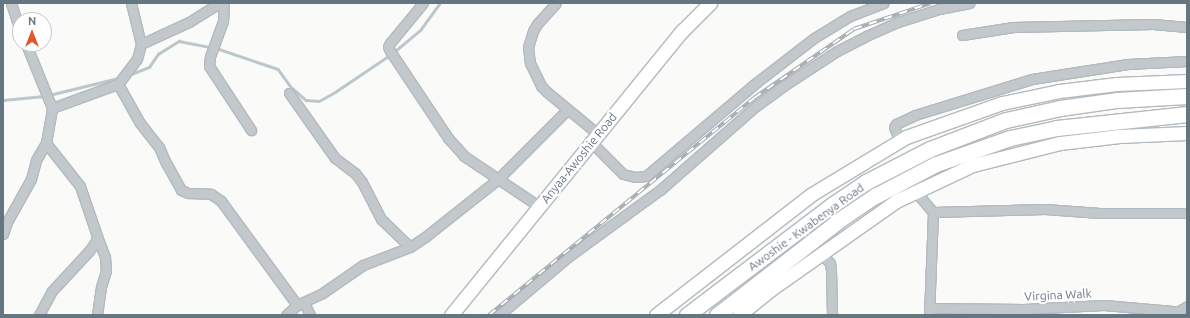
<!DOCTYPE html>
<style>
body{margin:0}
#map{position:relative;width:1190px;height:318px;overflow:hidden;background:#fafaf8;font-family:Ubuntu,sans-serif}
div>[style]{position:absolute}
.stream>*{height:2.5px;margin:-1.25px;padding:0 1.25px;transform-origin:1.25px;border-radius:1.25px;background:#bbc7cb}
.roads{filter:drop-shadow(1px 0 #b3babf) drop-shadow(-1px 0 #b3babf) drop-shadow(0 1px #b3babf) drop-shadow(0 -1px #b3babf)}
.street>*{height:9px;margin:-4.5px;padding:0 4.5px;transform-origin:4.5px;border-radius:4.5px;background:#c3c8cc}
.secondary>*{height:13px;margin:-6.5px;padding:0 6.5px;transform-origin:6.5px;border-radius:6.5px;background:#fff}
.primary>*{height:15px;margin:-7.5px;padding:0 7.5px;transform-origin:7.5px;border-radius:7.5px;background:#fff}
.rail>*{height:4px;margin-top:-2px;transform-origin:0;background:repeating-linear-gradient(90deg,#fff 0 8px,#a2aab0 0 16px);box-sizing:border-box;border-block:1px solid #a2aab0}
span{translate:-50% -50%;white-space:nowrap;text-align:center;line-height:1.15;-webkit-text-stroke:4px #fff;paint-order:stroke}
.street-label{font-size:12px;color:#657683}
.frame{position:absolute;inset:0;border:4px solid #657683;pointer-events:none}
.north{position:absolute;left:12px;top:12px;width:40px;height:40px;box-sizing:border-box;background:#fff;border:1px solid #c1c8cd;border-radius:50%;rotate:0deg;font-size:11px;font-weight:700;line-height:16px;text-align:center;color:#657683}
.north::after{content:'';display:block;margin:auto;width:14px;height:18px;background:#e4572e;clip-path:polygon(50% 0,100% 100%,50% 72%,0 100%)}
</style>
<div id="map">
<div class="stream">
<i style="left:216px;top:48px;width:65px;rotate:18.7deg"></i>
<i style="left:278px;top:69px;width:22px;rotate:54deg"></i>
<i style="left:291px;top:87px;width:20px;rotate:41deg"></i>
<i style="left:306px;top:100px;width:13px;rotate:4deg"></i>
<i style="left:319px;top:101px;width:18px;rotate:-29deg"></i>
<i style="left:335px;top:92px;width:66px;rotate:-33.9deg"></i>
<i style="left:394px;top:52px;width:35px;rotate:-40deg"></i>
<i style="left:421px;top:29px;width:32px;rotate:-54deg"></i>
<i style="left:129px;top:75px;width:22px;rotate:-22deg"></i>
<i style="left:149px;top:67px;width:16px;rotate:-55deg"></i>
<i style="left:158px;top:54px;width:25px;rotate:-32deg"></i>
<i style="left:179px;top:41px;width:33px;rotate:11deg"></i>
<i style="left:49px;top:95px;width:71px;rotate:-13.8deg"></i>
<i style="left:3px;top:100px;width:41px;rotate:-5.6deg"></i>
</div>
<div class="roads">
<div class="street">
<i style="left:11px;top:3px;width:28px;rotate:72deg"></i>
<i style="left:224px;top:3px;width:18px;rotate:93deg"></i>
<i style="left:223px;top:21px;width:37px;rotate:110deg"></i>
<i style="left:210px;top:56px;width:10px;rotate:96deg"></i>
<i style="left:209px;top:66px;width:77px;rotate:56.7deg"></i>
<i style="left:423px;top:3px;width:52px;rotate:129.5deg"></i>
<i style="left:390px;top:43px;width:4px;rotate:117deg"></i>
<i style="left:388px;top:47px;width:4px;rotate:63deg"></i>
<i style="left:390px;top:51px;width:105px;rotate:56.3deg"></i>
<i style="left:448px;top:138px;width:24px;rotate:48deg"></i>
<i style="left:464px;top:156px;width:92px;rotate:33.9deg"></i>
<i style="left:556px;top:3px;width:28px;rotate:132deg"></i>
<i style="left:537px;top:24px;width:8px;rotate:120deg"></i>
<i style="left:533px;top:31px;width:17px;rotate:107deg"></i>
<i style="left:528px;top:47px;width:16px;rotate:83deg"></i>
<i style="left:530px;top:63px;width:25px;rotate:64deg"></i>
<i style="left:541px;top:86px;width:8px;rotate:45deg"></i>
<i style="left:547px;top:92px;width:66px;rotate:39.5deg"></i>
<i style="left:962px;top:35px;width:52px;rotate:-8.9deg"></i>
<i style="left:1013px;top:27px;width:140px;rotate:-1.2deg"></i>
<i style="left:1153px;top:24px;width:34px;rotate:5deg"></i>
<i style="left:26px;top:44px;width:69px;rotate:67.9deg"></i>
<i style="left:141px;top:44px;width:53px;rotate:-24.6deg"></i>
<i style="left:189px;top:22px;width:36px;rotate:-32deg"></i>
<i style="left:118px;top:84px;width:45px;rotate:60.6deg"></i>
<i style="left:140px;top:123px;width:31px;rotate:52deg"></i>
<i style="left:159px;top:147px;width:15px;rotate:67deg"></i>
<i style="left:165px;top:161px;width:33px;rotate:61deg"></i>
<i style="left:181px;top:190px;width:8px;rotate:23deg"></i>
<i style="left:188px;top:193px;width:23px;rotate:2deg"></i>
<i style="left:211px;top:194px;width:12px;rotate:35deg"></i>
<i style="left:221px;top:201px;width:129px;rotate:53.8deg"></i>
<i style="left:289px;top:93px;width:80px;rotate:54.7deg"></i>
<i style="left:335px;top:158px;width:25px;rotate:37deg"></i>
<i style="left:355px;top:173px;width:11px;rotate:52deg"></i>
<i style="left:362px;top:182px;width:42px;rotate:62.8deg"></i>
<i style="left:381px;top:219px;width:40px;rotate:44deg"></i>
<i style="left:900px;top:141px;width:15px;rotate:-113deg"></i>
<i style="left:894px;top:127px;width:4px;rotate:-56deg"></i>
<i style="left:896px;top:124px;width:21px;rotate:-25deg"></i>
<i style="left:915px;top:115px;width:122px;rotate:-17.1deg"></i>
<i style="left:1032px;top:79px;width:97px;rotate:-8.9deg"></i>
<i style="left:1128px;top:64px;width:59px;rotate:-2.9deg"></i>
<i style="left:592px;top:143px;width:44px;rotate:45deg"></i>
<i style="left:623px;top:174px;width:12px;rotate:14deg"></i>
<i style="left:635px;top:177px;width:11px;rotate:-5deg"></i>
<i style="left:646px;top:176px;width:145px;rotate:-40.3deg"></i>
<i style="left:757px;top:82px;width:72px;rotate:-37.7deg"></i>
<i style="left:814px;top:38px;width:42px;rotate:-31.4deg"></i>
<i style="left:850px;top:16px;width:36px;rotate:-21deg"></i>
<i style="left:916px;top:192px;width:26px;rotate:50deg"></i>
<i style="left:933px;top:212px;width:103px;rotate:92.2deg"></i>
<i style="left:933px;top:212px;width:112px;rotate:-1.5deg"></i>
<i style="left:1045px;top:209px;width:55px;rotate:4.2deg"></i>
<i style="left:1100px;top:213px;width:87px"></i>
<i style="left:3px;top:234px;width:13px;rotate:-72deg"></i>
<i style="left:7px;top:222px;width:49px;rotate:-60.8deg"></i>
<i style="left:31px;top:179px;width:20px;rotate:-75deg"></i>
<i style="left:36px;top:160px;width:20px;rotate:-60deg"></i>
<i style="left:46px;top:143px;width:36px;rotate:-80deg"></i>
<i style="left:52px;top:108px;width:70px;rotate:-20deg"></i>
<i style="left:118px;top:84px;width:31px;rotate:-53deg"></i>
<i style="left:137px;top:59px;width:16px;rotate:-75deg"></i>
<i style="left:141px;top:44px;width:42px;rotate:-103.7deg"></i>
<i style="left:821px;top:254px;width:13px;rotate:45deg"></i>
<i style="left:830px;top:263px;width:7px;rotate:82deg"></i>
<i style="left:831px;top:270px;width:45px;rotate:88.7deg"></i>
<i style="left:304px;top:303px;width:13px;rotate:63deg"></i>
<i style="left:929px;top:308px;width:94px;rotate:0.6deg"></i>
<i style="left:1023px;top:309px;width:81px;rotate:-2.8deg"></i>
<i style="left:1104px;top:305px;width:69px;rotate:5deg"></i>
<i style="left:1173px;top:311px;width:6px"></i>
<i style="left:1179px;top:311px;width:9px;rotate:-32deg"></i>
<i style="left:39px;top:315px;width:26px;rotate:-62deg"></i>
<i style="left:51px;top:292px;width:56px;rotate:-47.2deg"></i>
<i style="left:89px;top:251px;width:12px;rotate:-55deg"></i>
<i style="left:96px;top:241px;width:5px;rotate:-79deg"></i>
<i style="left:97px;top:236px;width:53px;rotate:-108.8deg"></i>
<i style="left:80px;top:186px;width:55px;rotate:-128.3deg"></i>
<i style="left:97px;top:315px;width:28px;rotate:-82deg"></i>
<i style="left:101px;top:287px;width:17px;rotate:-73deg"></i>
<i style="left:106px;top:271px;width:14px;rotate:-94deg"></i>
<i style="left:105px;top:257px;width:22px;rotate:-111deg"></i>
<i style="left:286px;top:315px;width:15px;rotate:-42deg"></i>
<i style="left:297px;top:305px;width:26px;rotate:-25deg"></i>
<i style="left:321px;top:294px;width:51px;rotate:-34.6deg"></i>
<i style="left:363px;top:265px;width:50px;rotate:-21deg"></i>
<i style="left:410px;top:247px;width:18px;rotate:-34deg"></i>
<i style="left:425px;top:237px;width:92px;rotate:-38.4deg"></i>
<i style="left:497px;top:180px;width:100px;rotate:-45deg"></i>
<i style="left:499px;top:315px;width:90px;rotate:-40deg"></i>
<i style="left:568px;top:257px;width:114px;rotate:-36.1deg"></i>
<i style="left:660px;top:190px;width:128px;rotate:-41.2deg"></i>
<i style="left:756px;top:106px;width:39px;rotate:-36deg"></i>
<i style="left:788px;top:83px;width:59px;rotate:-33.1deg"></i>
<i style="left:837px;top:51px;width:33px;rotate:-27deg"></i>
<i style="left:866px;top:36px;width:35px;rotate:-24deg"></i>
<i style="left:898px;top:22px;width:43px;rotate:-17.6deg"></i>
<i style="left:939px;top:9px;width:31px;rotate:-11deg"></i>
</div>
<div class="secondary">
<i style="left:451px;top:315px;width:366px;rotate:-50.9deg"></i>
<i style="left:682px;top:31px;width:40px;rotate:-45deg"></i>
<i style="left:656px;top:315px;width:197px;rotate:-37.8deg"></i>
<i style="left:812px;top:194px;width:110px;rotate:-31.2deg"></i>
<i style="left:906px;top:137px;width:102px;rotate:-19.5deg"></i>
<i style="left:1002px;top:103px;width:58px;rotate:-11.9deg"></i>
<i style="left:1059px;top:91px;width:58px;rotate:-6.9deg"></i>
<i style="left:1117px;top:84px;width:70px;rotate:-2.5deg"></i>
<i style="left:739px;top:315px;width:40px;rotate:-39deg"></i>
<i style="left:770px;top:290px;width:154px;rotate:-35.2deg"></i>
<i style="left:896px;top:201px;width:85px;rotate:-25.1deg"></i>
<i style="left:973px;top:165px;width:90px;rotate:-14.2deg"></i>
<i style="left:1060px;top:143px;width:60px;rotate:-6.7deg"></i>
<i style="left:1120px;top:136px;width:67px;rotate:-2.6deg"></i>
</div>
<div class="primary">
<i style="left:687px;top:315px;width:182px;rotate:-37.2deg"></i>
<i style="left:832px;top:205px;width:41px;rotate:-34.1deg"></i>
<i style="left:866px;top:182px;width:72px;rotate:-27.3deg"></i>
<i style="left:930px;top:149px;width:81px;rotate:-20.9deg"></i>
<i style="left:1006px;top:120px;width:55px;rotate:-12.5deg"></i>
<i style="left:1060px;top:108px;width:58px;rotate:-8deg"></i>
<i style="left:1117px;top:100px;width:70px;rotate:-3.3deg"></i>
<i style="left:717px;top:315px;width:158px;rotate:-37.8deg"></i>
<i style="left:842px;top:218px;width:40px;rotate:-34deg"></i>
<i style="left:875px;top:196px;width:69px;rotate:-27.7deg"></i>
<i style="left:936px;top:164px;width:78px;rotate:-19.4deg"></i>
<i style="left:1010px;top:138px;width:48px;rotate:-12deg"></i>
<i style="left:1057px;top:128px;width:131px;rotate:-6.1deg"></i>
</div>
</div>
<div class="rail">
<i style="left:489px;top:315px;width:343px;rotate:-39.3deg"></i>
<i style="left:754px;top:98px;width:121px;rotate:-34.6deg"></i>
<i style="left:854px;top:29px;width:81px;rotate:-18.7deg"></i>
</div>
<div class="street-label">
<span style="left:579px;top:158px;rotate:-51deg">Anyaa-Awoshie Road</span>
<span style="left:806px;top:227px;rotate:-36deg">Awoshie - Kwabenya Road</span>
<span style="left:1058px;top:295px;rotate:-3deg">Virgina Walk</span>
</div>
<div class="frame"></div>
<div class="north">N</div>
</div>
